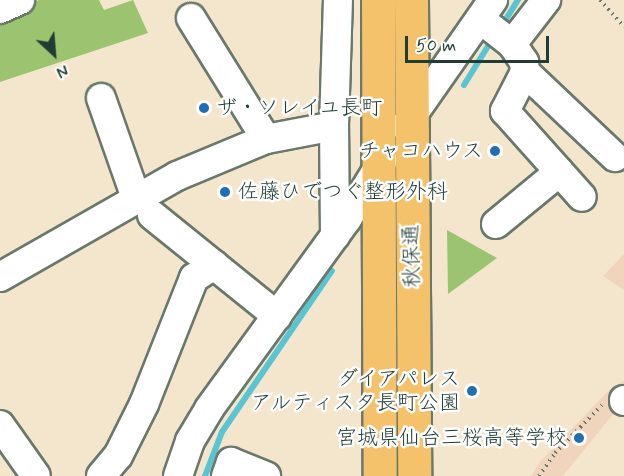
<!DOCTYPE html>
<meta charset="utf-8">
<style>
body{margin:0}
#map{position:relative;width:624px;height:476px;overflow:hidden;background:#f3e6cd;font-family:Mynerve,"Klee One",sans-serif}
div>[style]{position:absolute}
.built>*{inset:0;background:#f0d5bc}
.green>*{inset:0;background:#9cc470}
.stream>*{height:6px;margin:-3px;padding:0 3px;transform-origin:3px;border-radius:3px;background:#59c5d2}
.path>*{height:4px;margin-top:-2px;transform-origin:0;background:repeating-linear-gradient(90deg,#69786a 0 1.5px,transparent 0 6px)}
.roads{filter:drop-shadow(2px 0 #69786a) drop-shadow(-2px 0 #69786a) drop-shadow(0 2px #69786a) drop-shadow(0 -2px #69786a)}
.minor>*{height:28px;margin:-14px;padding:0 14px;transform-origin:14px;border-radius:14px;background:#fff}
.highway>*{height:33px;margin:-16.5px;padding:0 16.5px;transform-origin:16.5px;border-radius:16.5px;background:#f3c26a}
.dots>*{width:16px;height:16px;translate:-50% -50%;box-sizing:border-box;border:3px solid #fff;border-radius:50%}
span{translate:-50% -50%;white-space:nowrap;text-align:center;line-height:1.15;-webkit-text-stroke:5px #fff;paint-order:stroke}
.poi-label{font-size:21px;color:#1f3d34}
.left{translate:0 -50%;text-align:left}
.right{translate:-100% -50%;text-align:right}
.street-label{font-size:21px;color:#1f3d34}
.north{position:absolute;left:24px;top:24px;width:60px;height:60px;-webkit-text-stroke:4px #fff;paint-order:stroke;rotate:154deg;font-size:16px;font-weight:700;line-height:24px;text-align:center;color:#1f3d34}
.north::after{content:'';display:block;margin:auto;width:21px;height:27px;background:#1f3d34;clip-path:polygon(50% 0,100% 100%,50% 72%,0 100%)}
.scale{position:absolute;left:405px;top:36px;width:144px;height:27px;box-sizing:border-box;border:3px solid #1f3d34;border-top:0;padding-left:8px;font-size:18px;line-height:21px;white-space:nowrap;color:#1f3d34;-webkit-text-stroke:4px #fff;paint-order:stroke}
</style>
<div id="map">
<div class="built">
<i style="clip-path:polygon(624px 254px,624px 290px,603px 276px)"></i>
<i style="clip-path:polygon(624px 381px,624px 413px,614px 413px,563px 476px,531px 476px,540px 462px,612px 387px)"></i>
</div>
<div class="green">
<i style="clip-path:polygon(39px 0,99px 0,104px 10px,133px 0,148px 33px,0 82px,0 18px)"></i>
<i style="clip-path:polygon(447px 230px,497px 258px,448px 294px)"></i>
</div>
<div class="stream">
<i style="left:501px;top:27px;width:32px;rotate:-58deg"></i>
<i style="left:464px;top:85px;width:55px;rotate:-58.3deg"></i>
<i style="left:205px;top:476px;width:47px;rotate:-68.9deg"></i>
<i style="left:222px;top:432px;width:195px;rotate:-55.7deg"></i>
</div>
<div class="path">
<i style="left:600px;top:0;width:36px;rotate:48deg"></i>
<i style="left:539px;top:476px;width:28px;rotate:-55deg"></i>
<i style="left:555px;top:453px;width:67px;rotate:-45.6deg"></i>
</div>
<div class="roads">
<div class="minor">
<i style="left:0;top:9px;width:22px;rotate:-24deg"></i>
<i style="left:191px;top:18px;width:142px;rotate:58.2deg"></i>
<i style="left:480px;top:19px;width:41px;rotate:38deg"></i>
<i style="left:512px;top:44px;width:22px;rotate:56deg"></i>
<i style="left:524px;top:62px;width:10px;rotate:84deg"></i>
<i style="left:525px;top:72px;width:124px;rotate:43.4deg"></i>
<i style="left:512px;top:44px;width:56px;rotate:-52.3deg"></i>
<i style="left:525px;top:72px;width:44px;rotate:117.1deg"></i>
<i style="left:505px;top:111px;width:115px;rotate:48.2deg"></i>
<i style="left:101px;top:98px;width:106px;rotate:70.7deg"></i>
<i style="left:405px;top:126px;width:154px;rotate:-55.1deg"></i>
<i style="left:152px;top:215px;width:161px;rotate:38.9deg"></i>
<i style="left:496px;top:224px;width:82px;rotate:-39.5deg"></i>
<i style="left:335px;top:236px;width:110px;rotate:-90.5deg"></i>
<i style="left:334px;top:126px;width:126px;rotate:-88.2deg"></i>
<i style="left:0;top:277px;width:204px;rotate:-29.7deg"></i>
<i style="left:177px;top:176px;width:96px;rotate:-22.6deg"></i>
<i style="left:266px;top:139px;width:69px;rotate:-10.8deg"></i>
<i style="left:624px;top:400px;width:1px;rotate:90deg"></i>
<i style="left:0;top:425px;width:62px;rotate:54.8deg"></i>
<i style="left:101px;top:476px;width:26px;rotate:-50deg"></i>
<i style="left:118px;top:456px;width:58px;rotate:-63.4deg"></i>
<i style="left:144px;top:404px;width:136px;rotate:-68.4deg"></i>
<i style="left:194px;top:278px;width:24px;rotate:-33deg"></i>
<i style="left:178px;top:476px;width:37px;rotate:-71deg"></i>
<i style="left:190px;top:441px;width:37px;rotate:-59deg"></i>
<i style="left:209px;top:409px;width:235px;rotate:-54deg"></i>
<i style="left:347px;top:219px;width:69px;rotate:-58.6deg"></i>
<i style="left:226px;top:476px;width:15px;rotate:-70deg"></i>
<i style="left:231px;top:462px;width:38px;rotate:22deg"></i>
</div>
<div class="highway">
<i style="left:378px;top:0;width:476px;rotate:89.8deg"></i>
<i style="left:411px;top:0;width:476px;rotate:89.6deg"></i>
</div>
</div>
<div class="dots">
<i style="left:204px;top:108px;background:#1f6fb2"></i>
<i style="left:495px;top:151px;background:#1f6fb2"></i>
<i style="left:225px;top:192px;background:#1f6fb2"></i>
<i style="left:472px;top:391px;background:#1f6fb2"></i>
<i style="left:579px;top:438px;background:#1f6fb2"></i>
</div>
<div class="poi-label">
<span class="left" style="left:216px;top:108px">ザ・ソレイユ長町</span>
<span class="right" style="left:483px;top:151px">チャコハウス</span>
<span class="left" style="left:238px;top:192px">佐藤ひでつぐ整形外科</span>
<span class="right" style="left:460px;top:391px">ダイアパレス<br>アルティスタ長町公園</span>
<span class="right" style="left:567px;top:438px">宮城県仙台三桜高等学校</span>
</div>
<div class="street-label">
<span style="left:412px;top:256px;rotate:-91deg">秋保通</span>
</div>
<div class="north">N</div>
<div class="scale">50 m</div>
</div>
